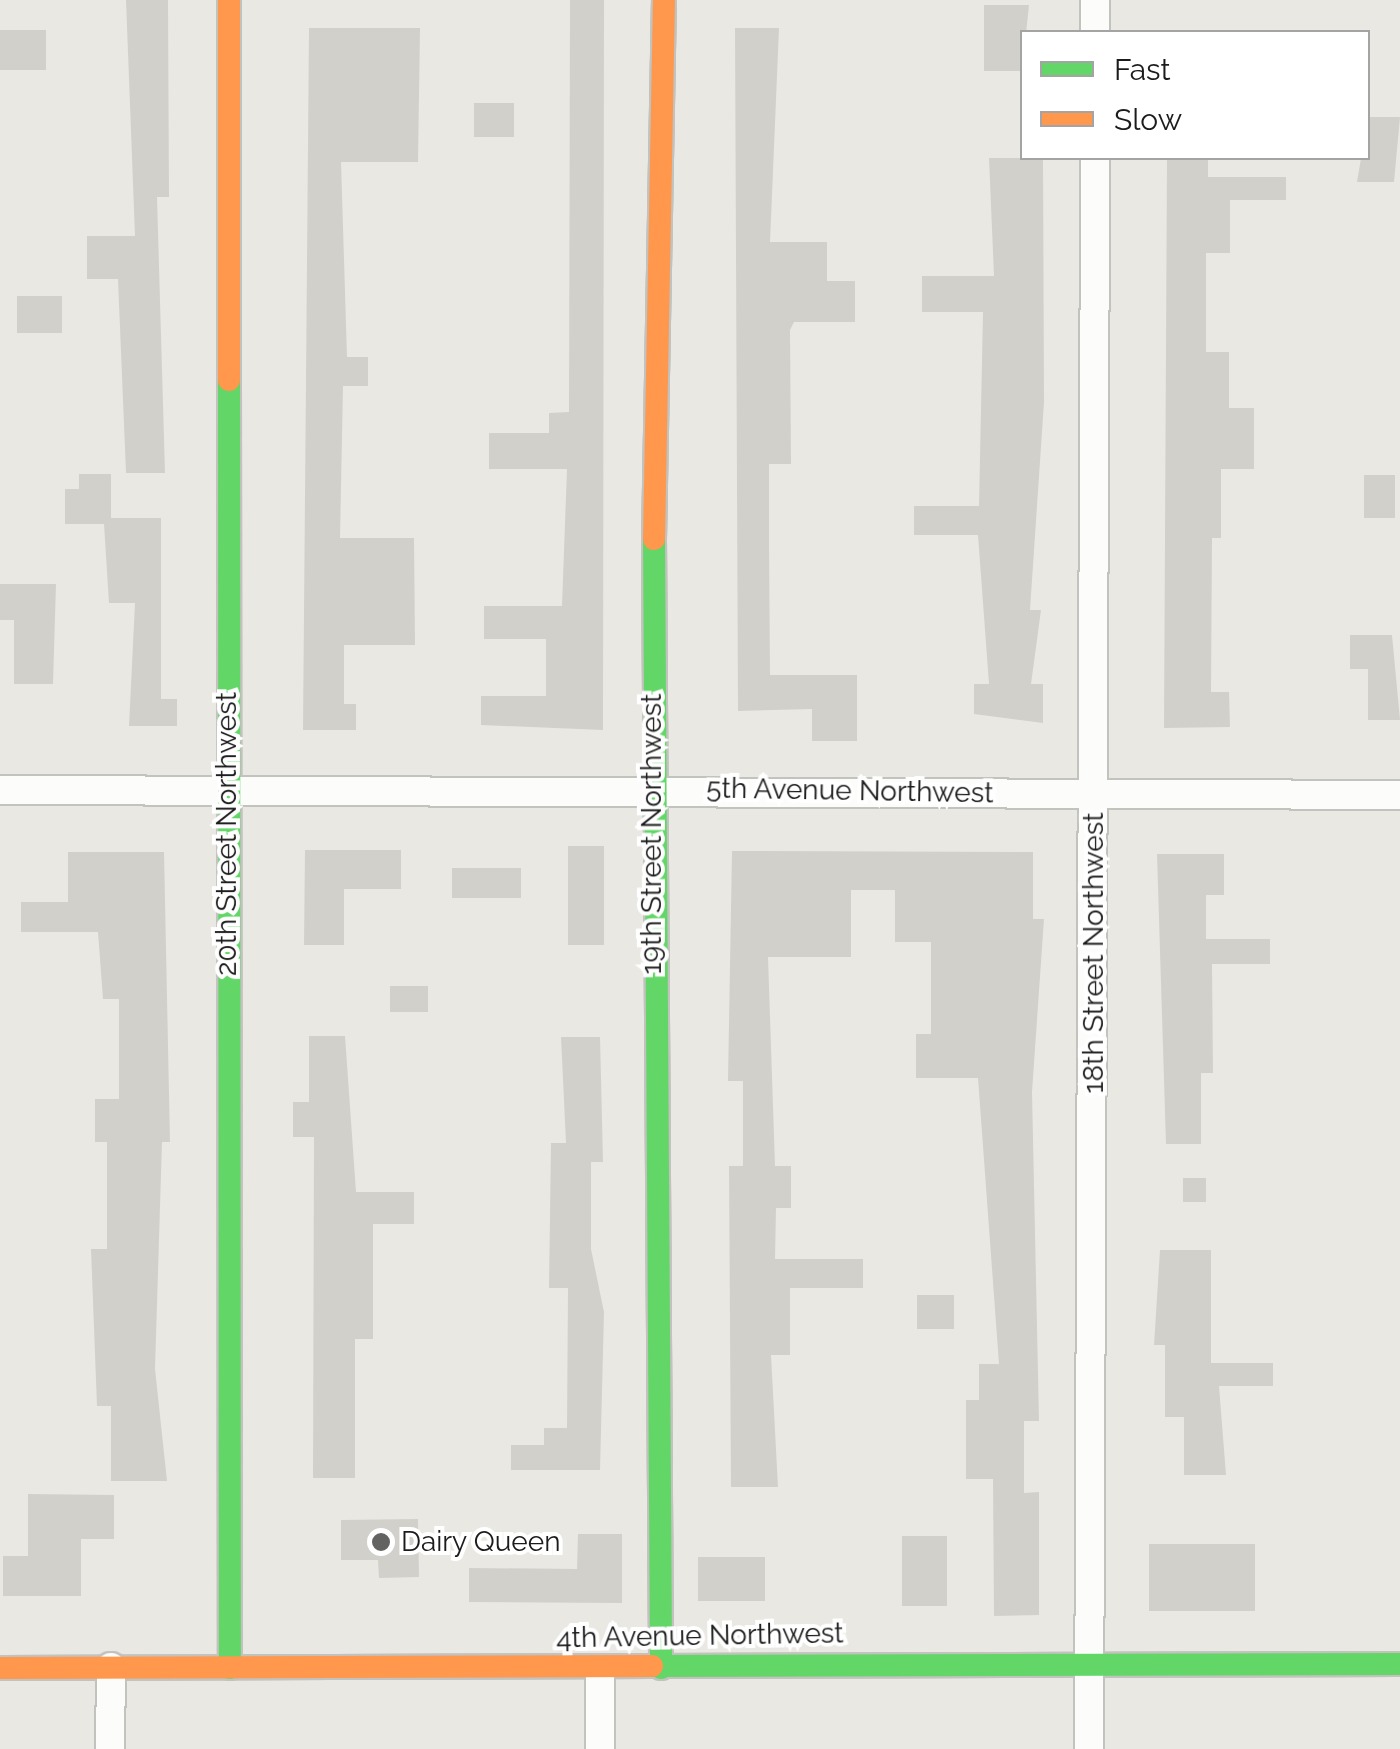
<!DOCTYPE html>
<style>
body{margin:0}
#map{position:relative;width:1400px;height:1749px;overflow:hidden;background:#eae8e2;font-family:Raleway,sans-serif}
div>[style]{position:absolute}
.building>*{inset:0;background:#d2d0cb;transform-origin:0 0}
.roads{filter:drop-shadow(2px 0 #c2c2bf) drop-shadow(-2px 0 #c2c2bf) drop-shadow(0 2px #c2c2bf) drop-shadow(0 -2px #c2c2bf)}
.street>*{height:28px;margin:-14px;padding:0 14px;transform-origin:14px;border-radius:14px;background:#fcfcfb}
.fast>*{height:22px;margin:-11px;padding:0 11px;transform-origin:11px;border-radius:11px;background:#63d668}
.slow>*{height:22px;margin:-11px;padding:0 11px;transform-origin:11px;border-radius:11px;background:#ff974d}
.dots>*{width:28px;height:28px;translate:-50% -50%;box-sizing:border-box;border:5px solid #fff;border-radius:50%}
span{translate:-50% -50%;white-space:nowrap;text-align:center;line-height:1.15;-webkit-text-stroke:8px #fff;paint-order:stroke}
.street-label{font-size:28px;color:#1b1b1b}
.poi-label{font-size:28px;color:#1b1b1b}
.left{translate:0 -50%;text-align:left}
.legend{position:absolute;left:1020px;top:30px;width:350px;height:130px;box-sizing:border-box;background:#fff;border:2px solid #a4a4a4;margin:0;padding:12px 18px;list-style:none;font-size:30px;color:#1b1b1b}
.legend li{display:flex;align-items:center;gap:20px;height:50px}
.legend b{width:50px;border:2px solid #a4a4a4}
</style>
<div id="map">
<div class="building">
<i style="clip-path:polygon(126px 0,168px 0,169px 197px,157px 197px,165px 473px,126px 473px,118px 279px,87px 279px,87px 236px,135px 236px)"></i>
<i style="clip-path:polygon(570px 0,604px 0,603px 730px,481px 725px,481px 696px,546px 696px,546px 639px,484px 639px,484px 606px,562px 606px,567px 469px,489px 469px,489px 433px,549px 433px,549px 413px,569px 412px)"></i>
<i style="clip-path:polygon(984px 5px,1029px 5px,1022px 71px,984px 71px)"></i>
<i style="clip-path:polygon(309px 28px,420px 28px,418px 162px,341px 162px,347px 357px,368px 357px,368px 386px,343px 386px,340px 538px,414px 538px,415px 645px,344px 645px,344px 704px,356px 704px,356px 730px,303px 730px)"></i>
<i style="clip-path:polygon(735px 28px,779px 28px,770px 242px,827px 242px,827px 281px,855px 281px,855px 322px,794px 322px,790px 330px,791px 464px,769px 464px,769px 543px,770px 675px,857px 675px,857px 741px,812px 741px,812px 709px,738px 711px)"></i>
<i style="left:46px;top:30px;width:40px;height:46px;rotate:90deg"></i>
<i style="left:474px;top:103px;width:40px;height:34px"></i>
<i style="clip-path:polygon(1368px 117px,1400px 117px,1394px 182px,1357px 182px)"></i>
<i style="clip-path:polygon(989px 158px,1043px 158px,1044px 402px,1030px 610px,1041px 610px,1031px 684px,1043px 684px,1043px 723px,974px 714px,974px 684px,989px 684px,978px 535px,914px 535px,914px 506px,979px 506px,983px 312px,922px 312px,922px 276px,994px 276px)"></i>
<i style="clip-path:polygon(1167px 158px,1208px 158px,1208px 177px,1286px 177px,1286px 200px,1230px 200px,1230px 253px,1206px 253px,1206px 352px,1229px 352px,1229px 408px,1254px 408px,1254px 469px,1221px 469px,1221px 538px,1212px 538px,1211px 692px,1229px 692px,1230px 727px,1164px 728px)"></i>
<i style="left:17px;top:296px;width:45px;height:37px"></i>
<i style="clip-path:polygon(79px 474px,111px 474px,111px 518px,161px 518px,161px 699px,177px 699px,177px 726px,129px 726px,135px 603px,109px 603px,104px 524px,65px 524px,65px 489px,79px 489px)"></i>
<i style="left:1364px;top:475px;width:31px;height:43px"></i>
<i style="clip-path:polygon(0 584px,56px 584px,53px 684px,14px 684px,14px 620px,0 620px)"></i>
<i style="clip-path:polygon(1350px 635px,1392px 635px,1400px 720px,1368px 720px,1368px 669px,1350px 669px)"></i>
<i style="left:604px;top:846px;width:99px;height:36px;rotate:90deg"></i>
<i style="clip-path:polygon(305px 850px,401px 850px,401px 889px,344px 889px,344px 945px,304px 945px)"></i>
<i style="clip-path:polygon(732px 851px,1033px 852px,1033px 919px,1044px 919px,1032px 1092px,1039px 1421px,1024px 1421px,1024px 1493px,1039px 1492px,1039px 1615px,994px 1616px,993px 1479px,966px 1479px,966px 1400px,979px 1400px,979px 1364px,999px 1364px,978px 1078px,916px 1078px,916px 1034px,931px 1034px,931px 942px,895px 942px,895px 890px,851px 890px,851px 957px,768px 957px,775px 1166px,791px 1166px,791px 1208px,776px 1208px,775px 1259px,863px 1259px,863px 1288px,790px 1288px,790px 1355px,771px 1355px,778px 1487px,731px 1487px,729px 1166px,743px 1166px,743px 1081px,728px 1081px)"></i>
<i style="clip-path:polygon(68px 852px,164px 852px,170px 1142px,162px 1142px,155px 1369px,167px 1481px,111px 1481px,111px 1406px,97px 1406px,91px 1249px,107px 1249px,107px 1142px,95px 1142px,95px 1099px,119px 1099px,119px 999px,103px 999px,98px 932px,21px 932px,21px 902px,68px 902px)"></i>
<i style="clip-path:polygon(1157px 854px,1224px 854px,1224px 895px,1206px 895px,1206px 939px,1270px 939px,1270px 964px,1212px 964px,1213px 1073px,1201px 1073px,1201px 1144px,1166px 1144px)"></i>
<i style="left:452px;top:868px;width:69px;height:30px"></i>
<i style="left:390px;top:986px;width:38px;height:26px"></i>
<i style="clip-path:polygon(309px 1036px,345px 1036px,356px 1192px,414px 1192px,414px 1224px,373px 1224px,373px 1339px,355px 1339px,355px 1478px,313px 1478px,314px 1137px,293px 1137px,293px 1102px,309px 1102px)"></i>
<i style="clip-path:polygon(561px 1037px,600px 1037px,603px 1162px,591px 1162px,591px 1249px,604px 1312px,600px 1470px,511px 1470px,511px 1445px,544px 1445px,544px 1428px,567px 1428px,568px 1288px,549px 1288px,551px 1143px,566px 1143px)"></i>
<i style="left:1183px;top:1178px;width:23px;height:24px"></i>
<i style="clip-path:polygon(1160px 1250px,1211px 1250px,1211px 1363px,1273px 1363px,1273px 1386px,1219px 1386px,1226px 1475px,1184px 1475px,1184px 1417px,1165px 1417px,1165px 1345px,1154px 1345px)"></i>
<i style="left:917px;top:1295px;width:37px;height:34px"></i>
<i style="clip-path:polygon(28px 1494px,114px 1495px,114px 1539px,81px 1539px,81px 1596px,3px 1596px,3px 1556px,28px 1556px)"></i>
<i style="clip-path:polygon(418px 1519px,419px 1577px,379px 1578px,378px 1560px,341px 1560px,341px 1520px)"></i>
<i style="clip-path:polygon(578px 1534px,622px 1534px,622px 1603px,469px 1602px,469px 1568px,577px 1569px)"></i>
<i style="left:902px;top:1536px;width:45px;height:70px"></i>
<i style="left:1149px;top:1544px;width:106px;height:67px"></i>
<i style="left:698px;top:1557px;width:67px;height:44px"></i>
</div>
<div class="roads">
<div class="street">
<i style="left:1095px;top:0;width:32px;rotate:90deg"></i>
<i style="left:0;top:790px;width:1400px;rotate:0.2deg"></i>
<i style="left:600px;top:1670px;width:79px;rotate:90deg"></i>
<i style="left:110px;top:1749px;width:82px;rotate:-89.3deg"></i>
<i style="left:1089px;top:1749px;width:1591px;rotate:-89.78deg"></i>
</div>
<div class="fast">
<i style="left:229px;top:380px;width:1288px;rotate:89.96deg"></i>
<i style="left:654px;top:539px;width:1129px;rotate:89.64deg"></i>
<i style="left:652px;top:1666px;width:748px;rotate:-0.15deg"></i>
</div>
<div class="slow">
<i style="left:229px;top:0;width:380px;rotate:90deg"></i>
<i style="left:654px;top:539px;width:539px;rotate:-88.94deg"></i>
<i style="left:0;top:1668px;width:652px;rotate:-0.18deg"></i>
</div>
</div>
<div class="dots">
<i style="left:381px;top:1542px;background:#636361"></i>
</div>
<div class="street-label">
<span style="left:850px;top:791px;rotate:1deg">5th Avenue Northwest</span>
<span style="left:227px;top:834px;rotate:-90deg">20th Street Northwest</span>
<span style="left:652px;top:834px;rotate:-90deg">19th Street Northwest</span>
<span style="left:1094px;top:953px;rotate:-90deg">18th Street Northwest</span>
<span style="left:700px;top:1636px;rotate:-1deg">4th Avenue Northwest</span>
</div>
<div class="poi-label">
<span class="left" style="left:401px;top:1542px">Dairy Queen</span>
</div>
<ul class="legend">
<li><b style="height:12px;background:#63d668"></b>Fast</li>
<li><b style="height:12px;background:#ff974d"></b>Slow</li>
</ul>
</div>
